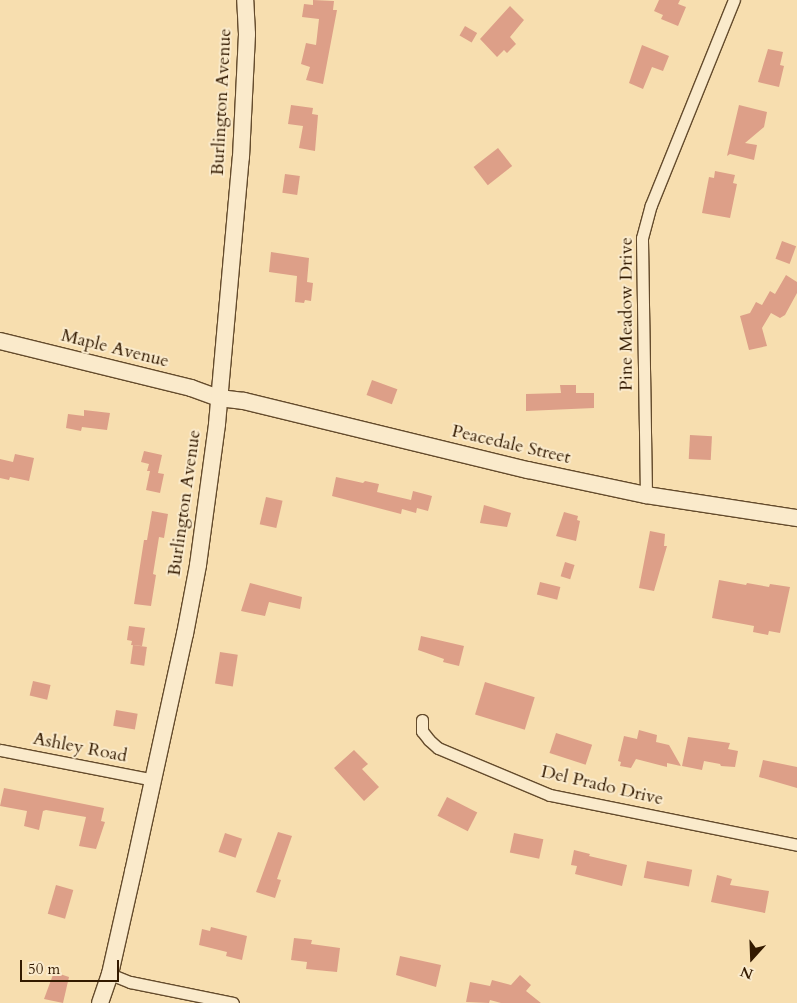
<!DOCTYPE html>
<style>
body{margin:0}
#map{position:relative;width:797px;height:1003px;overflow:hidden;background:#f7deaf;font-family:Cardo,serif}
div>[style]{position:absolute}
.building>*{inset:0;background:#dd9f88;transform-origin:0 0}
.roads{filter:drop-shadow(1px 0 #644b2c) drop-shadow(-1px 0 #644b2c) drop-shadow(0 1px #644b2c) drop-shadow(0 -1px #644b2c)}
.street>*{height:11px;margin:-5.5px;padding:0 5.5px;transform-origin:5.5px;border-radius:5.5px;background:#faeacb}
.secondary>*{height:16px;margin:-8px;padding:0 8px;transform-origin:8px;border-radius:8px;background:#faeacb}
span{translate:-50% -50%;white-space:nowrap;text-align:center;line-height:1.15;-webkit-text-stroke:4px #faeacb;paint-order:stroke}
.street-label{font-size:18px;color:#331a00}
.north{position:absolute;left:727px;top:933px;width:50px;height:50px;-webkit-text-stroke:4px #faeacb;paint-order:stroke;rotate:200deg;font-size:14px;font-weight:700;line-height:20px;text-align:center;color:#331a00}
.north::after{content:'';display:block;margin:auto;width:18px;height:22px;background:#331a00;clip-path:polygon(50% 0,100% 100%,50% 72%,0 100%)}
.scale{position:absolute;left:20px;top:960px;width:99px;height:22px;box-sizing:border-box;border:2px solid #331a00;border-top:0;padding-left:6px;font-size:15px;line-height:18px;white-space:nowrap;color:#331a00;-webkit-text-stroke:4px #faeacb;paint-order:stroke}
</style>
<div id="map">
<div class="building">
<i style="clip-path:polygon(313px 0,334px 1px,333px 10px,337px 10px,323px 84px,306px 80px,310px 67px,301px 64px,306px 43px,316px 45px,319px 19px,302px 17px,304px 4px,313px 5px)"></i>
<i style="clip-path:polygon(659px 0,680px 0,678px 4px,686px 7px,678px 26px,661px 19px,663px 15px,654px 11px)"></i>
<i style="clip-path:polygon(510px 6px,524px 20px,510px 37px,516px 44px,507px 53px,504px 50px,497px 57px,480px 39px)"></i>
<i style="left:465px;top:26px;width:14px;height:11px;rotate:30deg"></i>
<i style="clip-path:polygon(642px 45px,669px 56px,663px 71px,652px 67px,643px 89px,629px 83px)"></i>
<i style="clip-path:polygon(768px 49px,783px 52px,780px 65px,784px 66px,779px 87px,758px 82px)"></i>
<i style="clip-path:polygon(291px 105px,313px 108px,312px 114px,318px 115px,315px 151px,299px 148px,303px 126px,288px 124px)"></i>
<i style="clip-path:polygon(739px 105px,767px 112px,764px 127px,745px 143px,757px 145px,754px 160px,730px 154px,727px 156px)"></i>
<i style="left:498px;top:148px;width:23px;height:31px;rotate:52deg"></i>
<i style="clip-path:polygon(715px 171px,735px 175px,733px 183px,737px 184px,730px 218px,702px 213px,709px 177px,714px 178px)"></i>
<i style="left:285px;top:174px;width:15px;height:19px;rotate:8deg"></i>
<i style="left:782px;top:241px;width:15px;height:19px;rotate:20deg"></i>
<i style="clip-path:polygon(271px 252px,309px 258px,307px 282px,313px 283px,311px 301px,305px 300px,304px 303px,295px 302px,297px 276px,269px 272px)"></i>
<i style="clip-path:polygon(786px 275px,797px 282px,797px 293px,785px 315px,780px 318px,771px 313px,762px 328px,767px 346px,749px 350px,740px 316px,750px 313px,756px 302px,762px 305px,770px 291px,775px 294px)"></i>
<i style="left:372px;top:380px;width:27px;height:16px;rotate:20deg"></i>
<i style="clip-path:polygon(560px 385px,576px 385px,576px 393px,594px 393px,594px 408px,526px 411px,526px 394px,561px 393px)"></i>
<i style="clip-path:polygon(84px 410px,110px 413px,107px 430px,82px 427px,81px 431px,66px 428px,68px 414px,84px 416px)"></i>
<i style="left:690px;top:435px;width:22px;height:24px;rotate:3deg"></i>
<i style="clip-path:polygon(144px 451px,162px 455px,158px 473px,164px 474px,160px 493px,146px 490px,150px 471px,147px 471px,149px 464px,141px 462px)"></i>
<i style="clip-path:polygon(15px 454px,34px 458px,29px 481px,10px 477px,9px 480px,0 478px,0 459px,13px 462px)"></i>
<i style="clip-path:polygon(336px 477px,363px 483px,365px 481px,379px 484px,377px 492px,411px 500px,413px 491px,432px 496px,428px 511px,417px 508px,416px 513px,402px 509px,401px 514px,332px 496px)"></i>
<i style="left:266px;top:497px;width:17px;height:28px;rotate:13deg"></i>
<i style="clip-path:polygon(484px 505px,511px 513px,507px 527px,480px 523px)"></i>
<i style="clip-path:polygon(152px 511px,168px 514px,164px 538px,159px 537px,153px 574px,156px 575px,151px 606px,134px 604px,144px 540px,147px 540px)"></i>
<i style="clip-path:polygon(564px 512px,578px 516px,577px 520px,580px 521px,576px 541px,556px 536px)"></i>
<i style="clip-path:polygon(650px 531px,665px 534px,664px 546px,667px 546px,654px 591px,639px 588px)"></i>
<i style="left:565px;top:562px;width:10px;height:15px;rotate:17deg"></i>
<i style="clip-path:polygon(719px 580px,746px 585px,747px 583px,769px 587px,770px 584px,790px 587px,780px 633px,769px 631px,768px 635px,753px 632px,754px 626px,712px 618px)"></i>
<i style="left:540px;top:582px;width:21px;height:13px;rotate:14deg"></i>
<i style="clip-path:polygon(250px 583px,302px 597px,300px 609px,269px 602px,265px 616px,241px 611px)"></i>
<i style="clip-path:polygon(129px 626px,145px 628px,142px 646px,131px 645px,132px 641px,127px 640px)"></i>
<i style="clip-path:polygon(421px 636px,464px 646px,459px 666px,443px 662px,444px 659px,418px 650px)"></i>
<i style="left:133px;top:645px;width:14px;height:19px;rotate:8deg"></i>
<i style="left:220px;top:652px;width:18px;height:32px;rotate:9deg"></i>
<i style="left:33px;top:681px;width:18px;height:15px;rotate:13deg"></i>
<i style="left:485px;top:682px;width:52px;height:34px;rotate:17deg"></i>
<i style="left:116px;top:710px;width:22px;height:16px;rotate:10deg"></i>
<i style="clip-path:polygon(639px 730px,657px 735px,656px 742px,669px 745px,681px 766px,667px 763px,667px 767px,636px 759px,631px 768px,620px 766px,621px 762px,618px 761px,624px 736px,637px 739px)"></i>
<i style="left:556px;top:733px;width:38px;height:21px;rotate:18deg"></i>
<i style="clip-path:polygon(688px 737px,730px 743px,728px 749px,738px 751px,735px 767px,721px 766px,720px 764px,704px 761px,702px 770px,682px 766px)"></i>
<i style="clip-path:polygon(354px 750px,368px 764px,362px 769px,379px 787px,364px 801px,334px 768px)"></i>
<i style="clip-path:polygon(763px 760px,797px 767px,797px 788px,759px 777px)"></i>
<i style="clip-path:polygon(4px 788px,104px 808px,101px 821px,105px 822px,96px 849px,79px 846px,86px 817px,46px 810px,43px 811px,39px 830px,24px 826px,27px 811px,0 806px)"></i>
<i style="left:447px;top:797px;width:34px;height:21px;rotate:27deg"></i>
<i style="clip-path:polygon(278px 832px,292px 836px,277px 879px,281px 880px,275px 898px,256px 892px)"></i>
<i style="left:225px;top:833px;width:18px;height:20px;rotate:19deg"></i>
<i style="left:514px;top:833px;width:30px;height:20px;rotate:12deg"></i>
<i style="clip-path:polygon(574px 850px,590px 854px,589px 856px,627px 865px,622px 886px,575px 874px,577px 866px,571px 865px)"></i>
<i style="left:647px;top:861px;width:46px;height:17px;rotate:11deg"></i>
<i style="clip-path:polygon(717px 875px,732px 879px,730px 885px,769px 891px,765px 913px,711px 902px)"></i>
<i style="left:56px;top:885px;width:18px;height:30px;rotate:16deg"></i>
<i style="clip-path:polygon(211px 927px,247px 936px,242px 960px,226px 956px,227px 952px,199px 945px,202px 929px,210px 931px)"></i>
<i style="clip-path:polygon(294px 938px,312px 940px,311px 944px,340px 948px,337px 972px,306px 969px,307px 962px,291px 960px)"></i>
<i style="clip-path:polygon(400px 956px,441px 965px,436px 987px,396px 975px)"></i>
<i style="clip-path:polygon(54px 972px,69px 977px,63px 1003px,44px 999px)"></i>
<i style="clip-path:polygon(520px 975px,531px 985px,526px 991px,541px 1003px,501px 1003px,490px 1000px,489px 1003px,466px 1002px,470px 982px,490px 986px,492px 980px,511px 985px)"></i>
</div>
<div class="roads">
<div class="street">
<i style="left:646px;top:495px;width:257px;rotate:-90.9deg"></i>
<i style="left:642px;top:238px;width:34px;rotate:-75deg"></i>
<i style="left:651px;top:205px;width:221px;rotate:-68deg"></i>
<i style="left:422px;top:720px;width:11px;rotate:90deg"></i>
<i style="left:422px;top:731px;width:11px;rotate:52deg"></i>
<i style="left:429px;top:740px;width:12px;rotate:42deg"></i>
<i style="left:438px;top:748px;width:121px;rotate:22.8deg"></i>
<i style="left:550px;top:795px;width:252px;rotate:11.4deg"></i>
<i style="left:0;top:750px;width:157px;rotate:11deg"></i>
<i style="left:110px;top:974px;width:22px;rotate:22deg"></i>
<i style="left:130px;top:982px;width:105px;rotate:11.5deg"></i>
</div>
<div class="secondary">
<i style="left:0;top:341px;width:197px;rotate:13.8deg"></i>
<i style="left:191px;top:388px;width:30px;rotate:20deg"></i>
<i style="left:219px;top:398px;width:25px;rotate:7deg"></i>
<i style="left:244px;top:401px;width:292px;rotate:13.7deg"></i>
<i style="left:528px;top:470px;width:121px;rotate:12deg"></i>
<i style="left:646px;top:495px;width:153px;rotate:8.7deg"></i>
<i style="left:100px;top:1003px;width:31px;rotate:-71deg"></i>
<i style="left:110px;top:974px;width:105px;rotate:-77.3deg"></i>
<i style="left:133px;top:872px;width:244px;rotate:-77.7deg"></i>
<i style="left:185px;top:634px;width:70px;rotate:-79.3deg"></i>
<i style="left:198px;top:565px;width:142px;rotate:-82.3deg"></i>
<i style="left:217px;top:424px;width:268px;rotate:-84.9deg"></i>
<i style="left:241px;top:157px;width:123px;rotate:-87.2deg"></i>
<i style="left:247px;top:34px;width:34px;rotate:-93deg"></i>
</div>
</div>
<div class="street-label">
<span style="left:222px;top:102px;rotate:-87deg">Burlington Avenue</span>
<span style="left:627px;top:314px;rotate:-90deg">Pine Meadow Drive</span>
<span style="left:115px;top:349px;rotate:14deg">Maple Avenue</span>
<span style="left:511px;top:445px;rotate:13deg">Peacedale Street</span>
<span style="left:185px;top:503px;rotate:-82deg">Burlington Avenue</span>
<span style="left:80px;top:748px;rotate:11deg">Ashley Road</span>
<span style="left:602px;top:786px;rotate:13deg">Del Prado Drive</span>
</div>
<div class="north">N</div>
<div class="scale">50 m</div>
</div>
